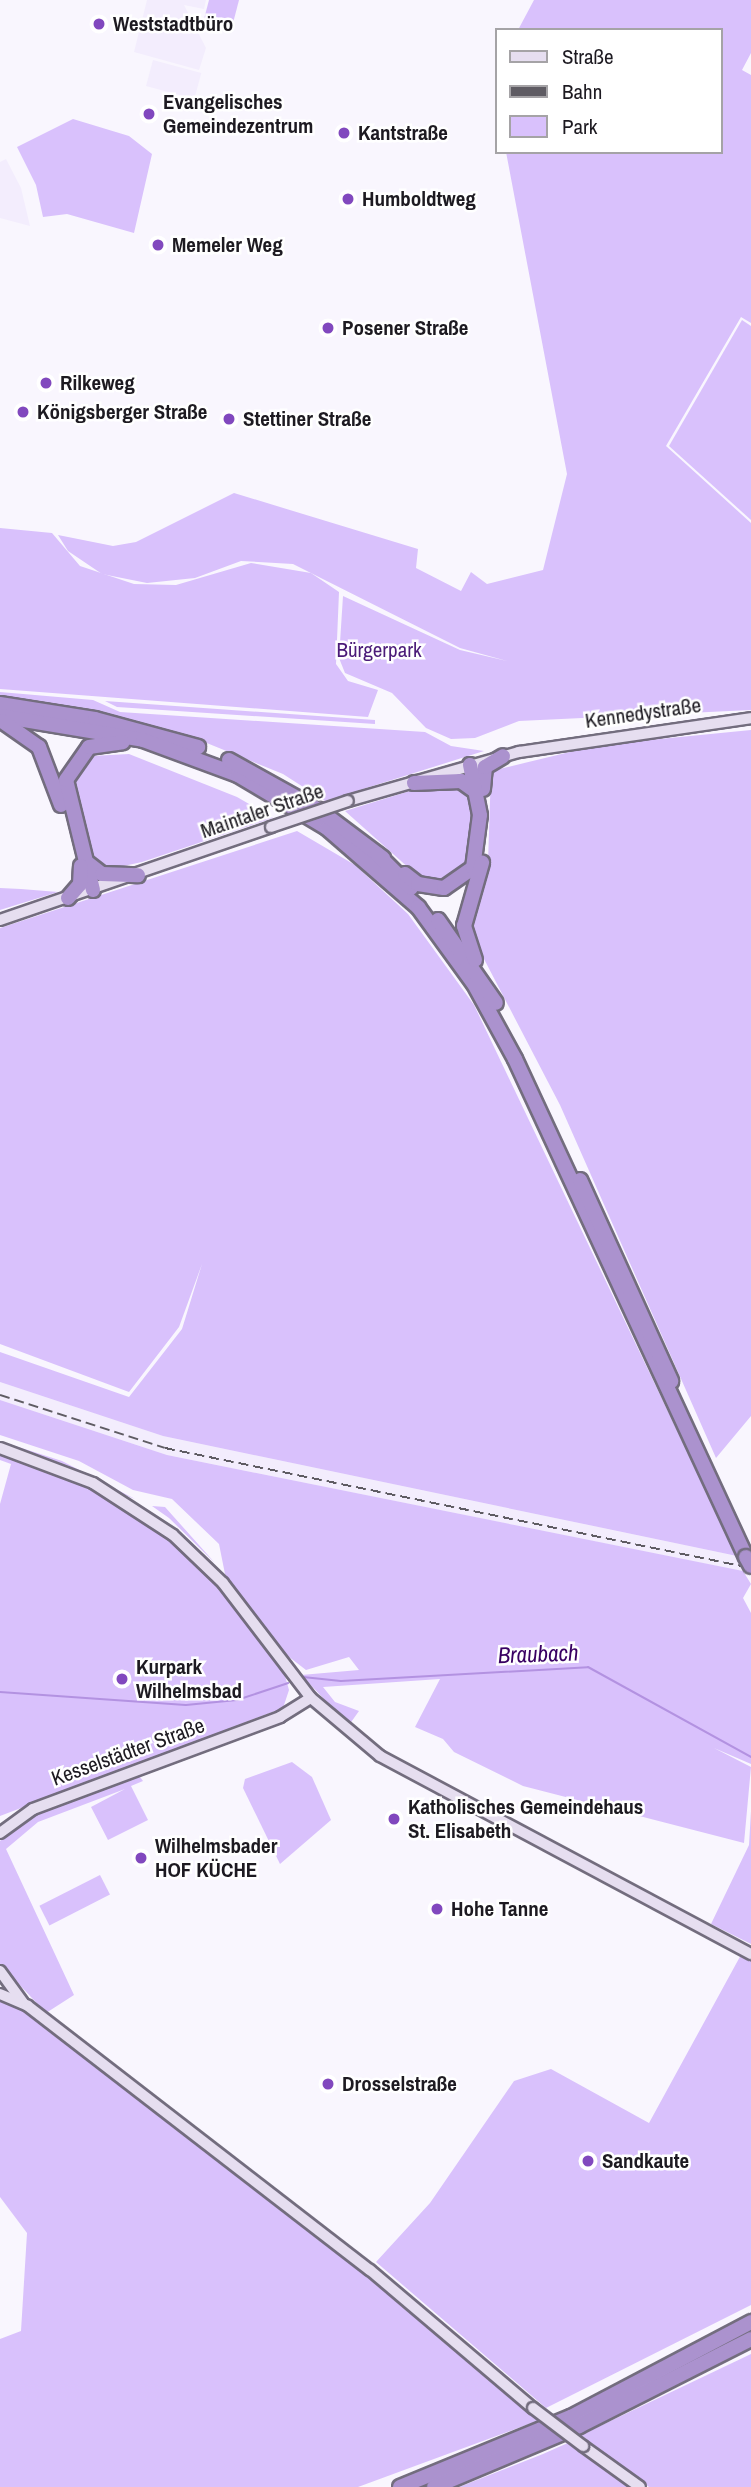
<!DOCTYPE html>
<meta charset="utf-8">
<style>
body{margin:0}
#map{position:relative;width:751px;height:2487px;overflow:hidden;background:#f9f6fe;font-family:"Archivo Narrow",sans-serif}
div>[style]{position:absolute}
.built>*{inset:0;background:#f3edfd;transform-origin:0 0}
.green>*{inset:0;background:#d9c1fc;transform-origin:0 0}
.stream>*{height:2px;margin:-1px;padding:0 1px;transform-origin:1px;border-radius:1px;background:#b392e1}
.roads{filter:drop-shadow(2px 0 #736d7e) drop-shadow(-2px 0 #736d7e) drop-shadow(0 2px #736d7e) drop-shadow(0 -2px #736d7e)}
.secondary>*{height:10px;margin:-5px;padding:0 5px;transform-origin:5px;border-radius:5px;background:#e6def0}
.highway>*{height:14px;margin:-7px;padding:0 7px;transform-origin:7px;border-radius:7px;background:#ab92ce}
.rail>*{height:2px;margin-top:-1px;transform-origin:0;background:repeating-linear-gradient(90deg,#5f5c63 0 10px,transparent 0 15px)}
.bridges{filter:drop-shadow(2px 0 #736d7e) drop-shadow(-2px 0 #736d7e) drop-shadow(0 2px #736d7e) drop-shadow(0 -2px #736d7e)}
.secondary-bridge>*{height:10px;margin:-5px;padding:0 5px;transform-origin:5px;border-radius:5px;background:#e6def0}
.highway-bridge>*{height:14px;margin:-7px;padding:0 7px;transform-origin:7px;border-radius:7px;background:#ab92ce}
.dots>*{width:19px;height:19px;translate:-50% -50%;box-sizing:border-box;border:4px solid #fff;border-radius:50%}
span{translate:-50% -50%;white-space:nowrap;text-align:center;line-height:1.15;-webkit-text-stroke:5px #fff;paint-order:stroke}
.poi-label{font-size:21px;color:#1d1a21;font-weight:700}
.left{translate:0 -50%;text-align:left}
.park-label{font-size:21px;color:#4b1b78}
.street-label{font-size:21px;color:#1d1a21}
.water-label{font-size:23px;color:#390063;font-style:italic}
.legend{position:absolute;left:495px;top:28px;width:228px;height:126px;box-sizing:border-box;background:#fff;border:2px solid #a5a3a6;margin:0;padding:9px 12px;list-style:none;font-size:21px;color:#1d1a21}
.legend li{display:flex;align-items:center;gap:14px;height:35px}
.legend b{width:35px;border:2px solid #a5a3a6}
</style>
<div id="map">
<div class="built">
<i style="clip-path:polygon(147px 0,206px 0,204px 9px,184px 5px,206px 48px,199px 70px,134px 52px)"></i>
<i style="left:153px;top:60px;width:50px;height:27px;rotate:15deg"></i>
<i style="clip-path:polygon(6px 159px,21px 188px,30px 226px,0 218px,0 162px)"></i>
<i style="clip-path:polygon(0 1382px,163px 1436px,751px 1559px,751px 1573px,167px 1455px,0 1400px)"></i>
</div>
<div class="green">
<i style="clip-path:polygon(209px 0,239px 0,232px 27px,204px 19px)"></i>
<i style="clip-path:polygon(534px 0,751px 0,751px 53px,742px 70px,751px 75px,751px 323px,741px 317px,666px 446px,751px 523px,751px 710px,519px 721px,475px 738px,451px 739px,426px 728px,392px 693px,345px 673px,339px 658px,343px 596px,460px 650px,507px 661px,460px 648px,293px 564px,241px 561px,195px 578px,147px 583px,102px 574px,68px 551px,58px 535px,113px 546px,136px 542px,234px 493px,418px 549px,416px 568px,461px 591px,471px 572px,487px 584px,543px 570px,567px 474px,506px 152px,721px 152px,721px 30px,518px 30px)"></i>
<i style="clip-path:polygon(73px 119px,129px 136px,152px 154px,134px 233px,67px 214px,43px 217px,36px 185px,17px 147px)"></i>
<i style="clip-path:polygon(742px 320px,751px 326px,751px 520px,669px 446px)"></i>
<i style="clip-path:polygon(0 528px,52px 533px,80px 566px,134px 584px,176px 585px,251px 563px,311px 573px,339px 592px,336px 664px,348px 681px,378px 690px,368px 717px,0 689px)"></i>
<i style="clip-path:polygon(0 692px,93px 700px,120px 712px,425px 732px,451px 746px,484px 751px,325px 801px,283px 774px,187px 735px,0 699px)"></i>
<i style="clip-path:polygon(105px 701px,375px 720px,375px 724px,117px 707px)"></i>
<i style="clip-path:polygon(751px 730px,751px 1416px,716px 1458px,560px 1105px,471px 934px,488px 862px,491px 771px,599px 745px)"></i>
<i style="clip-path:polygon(129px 754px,237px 797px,273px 818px,142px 862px,110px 869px,95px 864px,75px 802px,76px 781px,92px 756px)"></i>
<i style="clip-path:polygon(426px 786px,462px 788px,473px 802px,470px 859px,452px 879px,428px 881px,411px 870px,345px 811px)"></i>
<i style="clip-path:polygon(297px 831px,355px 865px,408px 914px,474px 1005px,737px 1556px,163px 1436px,0 1382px,0 1352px,129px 1397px,182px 1329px,202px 1264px,179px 1327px,129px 1392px,0 1344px,0 928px)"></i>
<i style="clip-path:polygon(0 888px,21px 889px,58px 892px,0 910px)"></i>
<i style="clip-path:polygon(0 1400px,167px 1455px,743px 1571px,751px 1584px,743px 1598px,751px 1613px,751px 1764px,714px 1748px,751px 1767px,744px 1843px,523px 1786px,454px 1752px,443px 1739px,415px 1727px,440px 1679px,323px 1687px,335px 1702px,359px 1711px,349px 1725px,301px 1675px,359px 1670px,349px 1657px,306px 1670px,284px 1653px,225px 1574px,219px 1544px,172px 1499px,133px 1490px,79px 1461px,0 1435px)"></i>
<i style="clip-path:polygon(0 1441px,62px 1461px,135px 1499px,0 1446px)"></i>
<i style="clip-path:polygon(0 1451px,76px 1478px,129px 1506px,200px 1562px,282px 1665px,289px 1690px,283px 1708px,0 1816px,0 1504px,11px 1464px,0 1460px)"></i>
<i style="clip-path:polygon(152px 1506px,165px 1507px,215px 1563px,169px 1518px)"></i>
<i style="clip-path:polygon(292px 1762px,312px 1777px,331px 1820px,280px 1864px,243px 1788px,245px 1779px)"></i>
<i style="clip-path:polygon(137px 1773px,143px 1781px,131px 1786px,148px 1820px,108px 1840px,91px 1807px,125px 1789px,38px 1822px,6px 1849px,74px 1995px,46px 2013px,0 1964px,0 1841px,28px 1815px)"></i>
<i style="clip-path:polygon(751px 1811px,751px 1944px,711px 1924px,749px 1845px)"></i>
<i style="left:100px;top:1875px;width:22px;height:68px;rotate:63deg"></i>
<i style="clip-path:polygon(742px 1953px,751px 1958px,751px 2305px,546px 2408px,376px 2262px,430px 2203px,514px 2081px,551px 2069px,649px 2123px)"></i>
<i style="clip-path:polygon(0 1997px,22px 2006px,367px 2272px,540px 2420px,358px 2487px,0 2487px,0 2339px,21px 2331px,27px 2233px,0 2197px)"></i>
<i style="clip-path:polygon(751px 2354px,751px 2487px,649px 2487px,581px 2435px)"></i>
<i style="clip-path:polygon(570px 2442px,630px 2487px,459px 2487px,543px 2454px)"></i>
</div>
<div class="stream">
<i style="left:303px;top:1677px;width:38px;rotate:6deg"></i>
<i style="left:341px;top:1681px;width:247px;rotate:-3.2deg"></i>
<i style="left:588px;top:1667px;width:186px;rotate:28.9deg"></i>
<i style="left:0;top:1692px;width:186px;rotate:4deg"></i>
<i style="left:186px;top:1705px;width:51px;rotate:-5.6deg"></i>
<i style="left:237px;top:1700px;width:54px;rotate:-18.4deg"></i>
</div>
<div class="roads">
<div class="secondary">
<i style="left:348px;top:801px;width:178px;rotate:-16deg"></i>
<i style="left:519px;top:752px;width:234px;rotate:-8.3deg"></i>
<i style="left:0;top:920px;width:287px;rotate:-18.9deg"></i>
<i style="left:0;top:1448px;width:99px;rotate:20.6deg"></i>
<i style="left:93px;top:1483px;width:95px;rotate:33deg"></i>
<i style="left:173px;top:1535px;width:69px;rotate:43.8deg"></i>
<i style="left:223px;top:1583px;width:145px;rotate:52.6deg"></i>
<i style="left:311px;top:1698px;width:90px;rotate:40deg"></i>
<i style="left:380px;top:1756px;width:421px;rotate:28.1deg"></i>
<i style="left:0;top:1833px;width:41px;rotate:-36deg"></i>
<i style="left:33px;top:1809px;width:264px;rotate:-20.4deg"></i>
<i style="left:280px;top:1717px;width:36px;rotate:-32deg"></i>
<i style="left:0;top:1971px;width:39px;rotate:54deg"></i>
<i style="left:0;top:1994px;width:30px;rotate:23deg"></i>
<i style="left:28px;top:2006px;width:432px;rotate:37.7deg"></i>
<i style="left:370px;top:2270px;width:214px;rotate:40.3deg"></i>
<i style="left:583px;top:2446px;width:70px;rotate:35.7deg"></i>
</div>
<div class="highway">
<i style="left:0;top:704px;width:96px;rotate:9deg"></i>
<i style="left:95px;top:719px;width:107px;rotate:15.2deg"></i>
<i style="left:0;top:716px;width:145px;rotate:9.5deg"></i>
<i style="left:143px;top:740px;width:101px;rotate:20.2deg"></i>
<i style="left:238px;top:775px;width:104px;rotate:30.8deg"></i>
<i style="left:327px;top:828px;width:121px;rotate:41deg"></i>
<i style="left:418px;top:907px;width:95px;rotate:54deg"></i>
<i style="left:474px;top:984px;width:85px;rotate:61.3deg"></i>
<i style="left:515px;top:1059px;width:549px;rotate:65.12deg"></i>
<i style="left:2px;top:721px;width:45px;rotate:35.1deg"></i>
<i style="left:39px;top:747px;width:62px;rotate:69.2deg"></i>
<i style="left:229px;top:760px;width:103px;rotate:29.1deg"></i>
<i style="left:319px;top:810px;width:80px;rotate:36.9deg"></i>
<i style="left:414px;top:783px;width:47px;rotate:-2.4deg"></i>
<i style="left:461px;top:781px;width:19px;rotate:36deg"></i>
<i style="left:483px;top:789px;width:22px;rotate:-85deg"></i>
<i style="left:485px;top:767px;width:21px;rotate:-31deg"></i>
<i style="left:377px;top:854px;width:48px;rotate:45deg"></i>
<i style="left:89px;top:864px;width:16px;rotate:38deg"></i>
<i style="left:102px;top:874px;width:36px;rotate:2deg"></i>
<i style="left:405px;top:874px;width:16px;rotate:38deg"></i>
<i style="left:418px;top:884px;width:26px;rotate:9deg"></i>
<i style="left:444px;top:888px;width:35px;rotate:-35deg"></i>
<i style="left:473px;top:868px;width:53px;rotate:-82.5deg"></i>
<i style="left:480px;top:815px;width:51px;rotate:-101.3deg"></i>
<i style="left:93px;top:890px;width:113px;rotate:-103.8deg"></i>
<i style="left:66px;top:780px;width:40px;rotate:-55.1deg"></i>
<i style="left:89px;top:747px;width:34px;rotate:-8deg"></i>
<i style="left:68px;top:898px;width:18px;rotate:-49deg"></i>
<i style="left:80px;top:884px;width:18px;rotate:-87deg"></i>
<i style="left:438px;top:920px;width:101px;rotate:55.1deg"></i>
<i style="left:475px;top:960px;width:36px;rotate:-108deg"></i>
<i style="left:464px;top:926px;width:66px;rotate:-74.1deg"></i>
<i style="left:580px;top:1180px;width:221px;rotate:65.6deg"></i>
<i style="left:400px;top:2487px;width:185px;rotate:-22.3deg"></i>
<i style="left:571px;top:2417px;width:204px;rotate:-27.8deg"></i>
<i style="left:434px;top:2487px;width:157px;rotate:-22.8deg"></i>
<i style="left:579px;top:2426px;width:193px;rotate:-26.8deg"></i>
</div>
</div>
<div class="rail">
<i style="left:0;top:1395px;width:173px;rotate:17.8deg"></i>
<i style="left:165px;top:1448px;width:598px;rotate:11.57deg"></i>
</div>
<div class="bridges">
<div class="secondary-bridge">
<i style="left:271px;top:827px;width:81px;rotate:-18.7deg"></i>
<i style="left:533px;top:2408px;width:63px;rotate:37.2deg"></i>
</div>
<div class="highway-bridge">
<i style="left:746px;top:1557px;width:10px;rotate:61deg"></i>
</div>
</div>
<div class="dots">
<i style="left:99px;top:24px;background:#8148be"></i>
<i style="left:149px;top:114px;background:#8148be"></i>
<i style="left:344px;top:133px;background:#8148be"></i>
<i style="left:348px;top:199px;background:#8148be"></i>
<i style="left:158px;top:245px;background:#8148be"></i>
<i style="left:328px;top:328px;background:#8148be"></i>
<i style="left:46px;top:383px;background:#8148be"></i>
<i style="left:23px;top:412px;background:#8148be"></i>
<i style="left:229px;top:419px;background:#8148be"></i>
<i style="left:122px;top:1679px;background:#8148be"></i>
<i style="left:394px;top:1819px;background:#8148be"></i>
<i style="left:141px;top:1858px;background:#8148be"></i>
<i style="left:437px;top:1909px;background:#8148be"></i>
<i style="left:328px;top:2084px;background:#8148be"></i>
<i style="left:588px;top:2161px;background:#8148be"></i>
</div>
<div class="poi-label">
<span class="left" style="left:113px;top:24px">Weststadtbüro</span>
<span class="left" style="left:163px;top:114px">Evangelisches<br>Gemeindezentrum</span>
<span class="left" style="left:358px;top:133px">Kantstraße</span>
<span class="left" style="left:362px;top:199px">Humboldtweg</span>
<span class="left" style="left:172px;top:245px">Memeler Weg</span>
<span class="left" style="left:342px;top:328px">Posener Straße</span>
<span class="left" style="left:60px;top:383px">Rilkeweg</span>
<span class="left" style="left:37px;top:412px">Königsberger Straße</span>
<span class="left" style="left:243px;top:419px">Stettiner Straße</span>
<span class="left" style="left:136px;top:1679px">Kurpark<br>Wilhelmsbad</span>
<span class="left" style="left:408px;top:1819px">Katholisches Gemeindehaus<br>St. Elisabeth</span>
<span class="left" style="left:155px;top:1858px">Wilhelmsbader<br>HOF KÜCHE</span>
<span class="left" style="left:451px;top:1909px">Hohe Tanne</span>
<span class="left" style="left:342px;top:2084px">Drosselstraße</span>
<span class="left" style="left:602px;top:2161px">Sandkaute</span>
</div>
<div class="park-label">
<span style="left:379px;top:650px">Bürgerpark</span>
</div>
<div class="street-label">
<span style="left:643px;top:713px;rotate:-8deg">Kennedystraße</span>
<span style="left:262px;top:811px;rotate:-19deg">Maintaler Straße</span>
<span style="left:128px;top:1752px;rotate:-20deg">Kesselstädter Straße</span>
</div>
<div class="water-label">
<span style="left:538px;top:1654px;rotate:-2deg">Braubach</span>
</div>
<ul class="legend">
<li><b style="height:9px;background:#e6def0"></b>Straße</li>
<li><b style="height:9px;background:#5f5c63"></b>Bahn</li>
<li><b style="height:19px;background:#d9c1fc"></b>Park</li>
</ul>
</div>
